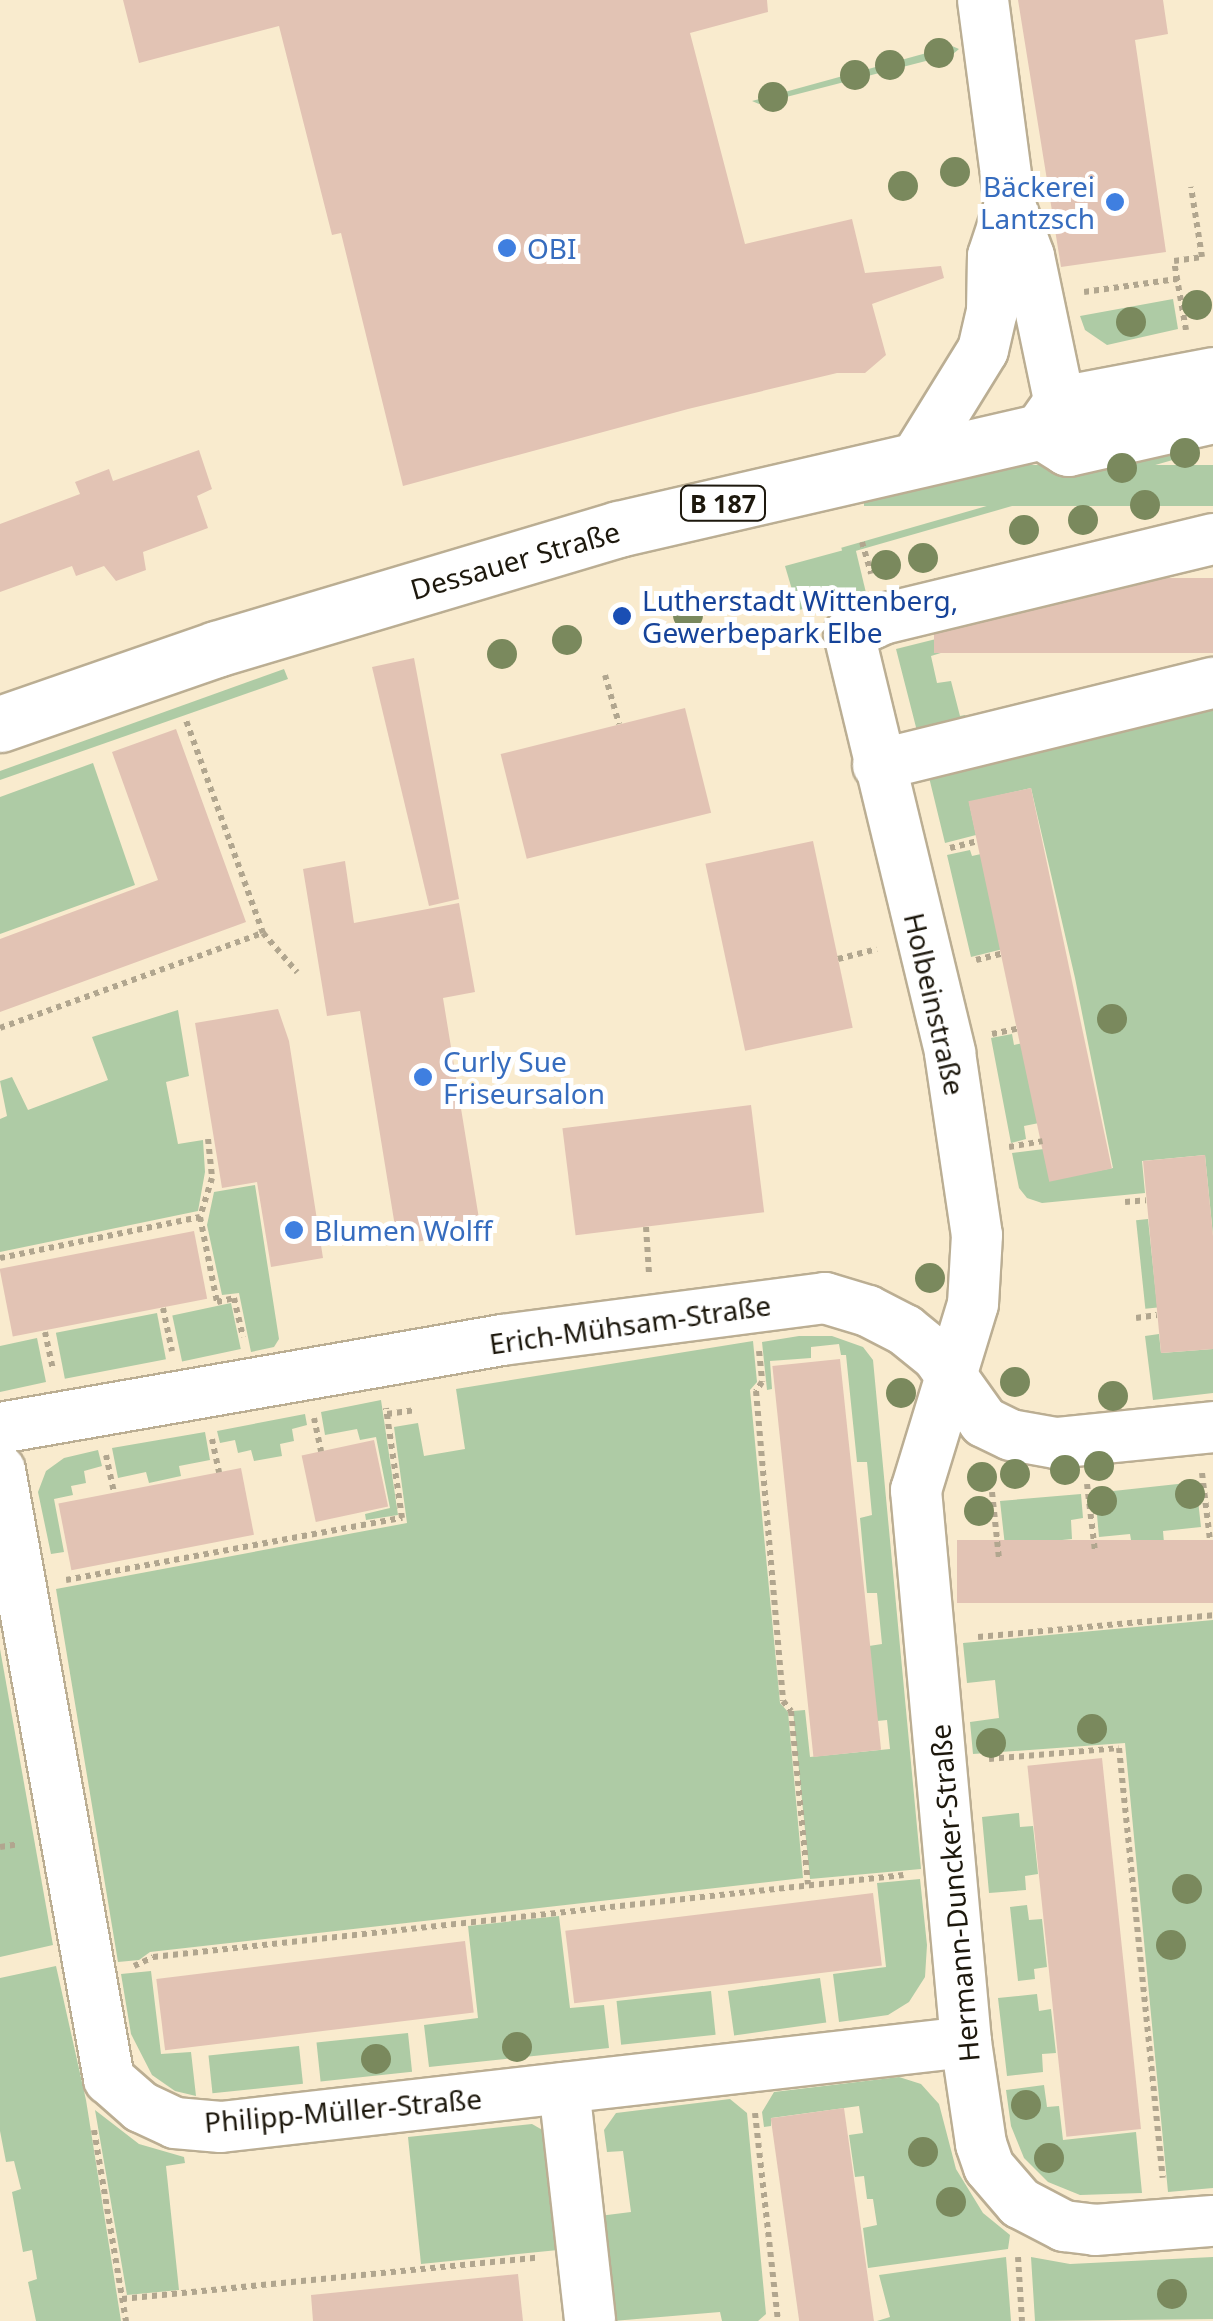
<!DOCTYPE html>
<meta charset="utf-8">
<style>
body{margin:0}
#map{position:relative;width:1213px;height:2321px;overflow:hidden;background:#f9ebce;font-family:"Noto Sans",sans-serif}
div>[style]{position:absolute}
.green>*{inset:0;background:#aecba5;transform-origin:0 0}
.building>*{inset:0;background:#e2c3b4;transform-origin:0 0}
.path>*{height:6px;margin-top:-3px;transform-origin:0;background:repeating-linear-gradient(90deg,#b1a68f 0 5px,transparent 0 10px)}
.roads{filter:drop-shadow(2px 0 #bbae93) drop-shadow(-2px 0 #bbae93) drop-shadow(0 2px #bbae93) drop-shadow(0 -2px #bbae93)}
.minor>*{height:50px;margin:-25px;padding:0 25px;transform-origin:25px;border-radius:25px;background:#fff}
.major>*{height:55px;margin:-27.5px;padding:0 27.5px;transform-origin:27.5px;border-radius:27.5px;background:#fff}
.trees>*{width:30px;height:30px;margin:-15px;border-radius:50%;background:#7a895d}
.dots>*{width:28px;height:28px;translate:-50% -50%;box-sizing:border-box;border:5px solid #fff;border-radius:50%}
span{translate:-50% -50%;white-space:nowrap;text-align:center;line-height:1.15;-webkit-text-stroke:10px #fff;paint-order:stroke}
.shield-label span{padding:2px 8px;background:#fff;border:2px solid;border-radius:8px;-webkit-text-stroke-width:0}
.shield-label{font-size:25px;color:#1d180d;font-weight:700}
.shop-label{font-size:28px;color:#366cbe}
.right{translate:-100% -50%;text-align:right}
.left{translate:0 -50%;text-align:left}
.street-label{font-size:28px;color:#1d180d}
.transit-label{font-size:28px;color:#164399}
</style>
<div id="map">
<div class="green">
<i style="clip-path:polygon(952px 46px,959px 49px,953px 54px,759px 104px,752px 101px)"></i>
<i style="clip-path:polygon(1173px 299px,1178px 329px,1107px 345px,1085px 330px,1080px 316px)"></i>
<i style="left:1196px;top:446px;width:7px;height:369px;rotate:74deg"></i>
<i style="left:1213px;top:465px;width:41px;height:349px;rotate:90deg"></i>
<i style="clip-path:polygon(855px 547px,867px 597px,798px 610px,785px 566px)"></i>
<i style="clip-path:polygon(940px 638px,944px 652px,931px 656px,937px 683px,951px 681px,960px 716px,965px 715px,967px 722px,918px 735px,896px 649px)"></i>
<i style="clip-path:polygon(284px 669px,288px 679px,0 780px,0 771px)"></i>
<i style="clip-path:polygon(1213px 694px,1213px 1236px,1205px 1155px,1142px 1161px,1145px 1193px,1042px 1203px,1027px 1198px,1019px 1188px,1012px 1153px,1044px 1149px,1050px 1180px,1113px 1168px,1075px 978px,1031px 788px,969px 802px,976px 835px,945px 843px,926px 765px)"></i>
<i style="clip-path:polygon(93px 763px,135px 885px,0 934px,0 797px)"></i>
<i style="clip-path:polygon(970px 850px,972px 856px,981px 854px,1003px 949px,971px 957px,947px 855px)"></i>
<i style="clip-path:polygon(178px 1010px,189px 1076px,166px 1082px,178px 1144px,203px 1140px,205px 1172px,198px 1211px,0 1252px,0 1119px,7px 1116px,0 1081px,12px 1077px,28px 1110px,108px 1080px,92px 1037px)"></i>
<i style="clip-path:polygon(1012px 1034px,1014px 1045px,1023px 1043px,1039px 1123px,1024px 1126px,1026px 1139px,1011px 1143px,991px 1038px)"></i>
<i style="clip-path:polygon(255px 1185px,279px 1339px,274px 1347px,251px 1352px,239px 1293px,222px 1295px,207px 1225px,214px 1192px)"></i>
<i style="left:1148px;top:1219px;width:89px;height:12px;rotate:84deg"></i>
<i style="left:231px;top:1303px;width:47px;height:60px;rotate:78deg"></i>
<i style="left:157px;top:1313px;width:47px;height:103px;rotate:79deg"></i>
<i style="clip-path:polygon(1159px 1334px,1161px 1353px,1213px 1349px,1213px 1393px,1153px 1400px,1145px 1336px)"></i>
<i style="clip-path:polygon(799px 1336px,832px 1336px,863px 1347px,873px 1360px,921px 1869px,810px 1879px,793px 1711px,805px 1710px,810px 1757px,890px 1749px,887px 1720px,877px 1721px,869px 1646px,882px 1644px,877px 1593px,867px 1593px,860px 1518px,872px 1515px,867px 1462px,857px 1462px,846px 1355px,841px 1355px,839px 1344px,811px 1347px,811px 1358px,770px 1361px,772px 1389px,767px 1390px,762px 1342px)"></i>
<i style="clip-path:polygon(37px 1338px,46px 1382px,0 1392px,0 1346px)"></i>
<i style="clip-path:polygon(753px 1341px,757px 1382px,750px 1390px,780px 1703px,788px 1712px,803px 1878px,150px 1952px,139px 1960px,118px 1962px,56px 1589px,407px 1523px,394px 1427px,418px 1423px,424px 1456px,465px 1449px,456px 1389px)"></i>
<i style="clip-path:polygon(381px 1400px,398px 1515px,366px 1520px,365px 1514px,390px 1508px,376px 1437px,360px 1440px,357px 1429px,325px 1435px,321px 1412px)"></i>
<i style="clip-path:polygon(305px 1414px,307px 1425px,292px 1429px,294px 1441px,280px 1444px,282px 1456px,254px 1461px,251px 1450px,238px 1453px,235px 1440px,220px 1443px,217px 1431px)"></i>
<i style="clip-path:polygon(205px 1432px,210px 1460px,179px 1466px,181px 1476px,149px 1483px,146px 1472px,118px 1478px,112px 1448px)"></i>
<i style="clip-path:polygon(98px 1450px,102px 1466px,84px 1471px,86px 1483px,71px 1486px,73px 1495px,54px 1499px,64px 1552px,51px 1554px,38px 1492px,46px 1471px,64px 1458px)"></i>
<i style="clip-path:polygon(1196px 1482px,1201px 1527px,1163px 1531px,1164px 1543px,1132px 1546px,1130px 1534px,1099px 1537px,1095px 1493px)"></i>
<i style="clip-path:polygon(1081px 1494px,1083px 1518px,1071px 1520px,1072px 1539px,1052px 1541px,1053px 1552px,1037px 1553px,1035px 1543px,1005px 1546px,1000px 1501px)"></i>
<i style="clip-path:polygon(1213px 1620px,1213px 2188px,1168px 2192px,1125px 1743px,973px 1754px,970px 1722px,999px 1718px,995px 1680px,967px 1683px,963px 1643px)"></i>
<i style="clip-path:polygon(0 1649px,53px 1945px,0 1957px)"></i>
<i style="clip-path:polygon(1019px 1813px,1020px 1827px,1033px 1826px,1038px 1874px,1025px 1876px,1026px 1890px,989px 1893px,982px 1817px)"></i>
<i style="clip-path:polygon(920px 1879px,927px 1945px,925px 1977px,909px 2002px,888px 2015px,839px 2022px,833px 1974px,886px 1967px,877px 1883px)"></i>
<i style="clip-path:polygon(1027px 1905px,1029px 1920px,1042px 1919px,1047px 1967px,1034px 1969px,1035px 1979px,1018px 1981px,1010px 1907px)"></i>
<i style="clip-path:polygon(559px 1916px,570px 2008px,604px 2005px,609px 2048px,429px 2067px,424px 2025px,478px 2018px,468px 1926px)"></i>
<i style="clip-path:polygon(56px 1966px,86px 2100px,121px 2321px,36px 2321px,28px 2282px,37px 2279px,32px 2250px,23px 2252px,12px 2192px,21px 2189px,14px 2161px,6px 2162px,0 2131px,0 1978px)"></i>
<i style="clip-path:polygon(151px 1971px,161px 2054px,191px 2052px,196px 2096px,175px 2091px,152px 2075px,131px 2034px,121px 1974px)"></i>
<i style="left:820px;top:1978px;width:45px;height:93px;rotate:82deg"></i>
<i style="left:711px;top:1991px;width:44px;height:95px;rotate:84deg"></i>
<i style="clip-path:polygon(1037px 1994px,1039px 2011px,1051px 2009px,1056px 2053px,1042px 2054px,1043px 2072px,1007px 2076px,998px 1998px)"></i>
<i style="left:408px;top:2033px;width:39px;height:92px;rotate:84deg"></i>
<i style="left:299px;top:2046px;width:38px;height:91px;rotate:84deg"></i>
<i style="clip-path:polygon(899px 2077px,921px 2084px,939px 2104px,956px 2169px,983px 2213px,1010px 2235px,1008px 2249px,868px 2268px,863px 2228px,877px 2225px,873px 2199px,867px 2199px,864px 2176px,855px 2177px,849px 2135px,863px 2133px,859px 2106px,771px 2118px,771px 2126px,764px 2127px,762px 2112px,774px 2092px)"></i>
<i style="clip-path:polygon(1044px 2085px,1047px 2107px,1059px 2106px,1063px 2140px,1136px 2132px,1142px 2193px,1080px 2195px,1048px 2182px,1024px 2158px,1011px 2126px,1006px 2090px)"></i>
<i style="clip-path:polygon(730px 2099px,747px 2113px,766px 2314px,758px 2321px,722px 2321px,720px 2312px,613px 2321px,591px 2217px,631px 2212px,623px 2151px,607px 2152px,604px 2130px,616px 2113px)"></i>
<i style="clip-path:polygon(95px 2110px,139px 2144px,184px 2157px,185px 2163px,166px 2166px,179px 2290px,127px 2295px)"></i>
<i style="clip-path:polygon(532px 2124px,546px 2132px,568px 2249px,421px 2264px,408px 2137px)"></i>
<i style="clip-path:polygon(1006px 2257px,1011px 2321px,877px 2321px,890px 2317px,879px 2275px)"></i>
<i style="clip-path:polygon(1031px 2257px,1070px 2264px,1213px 2257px,1213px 2319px,1035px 2321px)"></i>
</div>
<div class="building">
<i style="clip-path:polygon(123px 0,767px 0,768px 12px,690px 33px,745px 244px,852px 219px,865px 273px,941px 266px,944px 278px,872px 304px,886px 355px,865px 373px,837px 373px,688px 409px,403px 486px,341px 233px,332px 235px,279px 26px,139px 63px)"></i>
<i style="clip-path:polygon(1018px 0,1163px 0,1168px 34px,1135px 40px,1166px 252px,1061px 267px)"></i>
<i style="clip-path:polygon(199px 450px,212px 489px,197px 496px,208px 528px,143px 552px,146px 570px,116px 581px,104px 566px,76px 576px,72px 566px,0 592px,0 524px,80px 494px,75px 482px,109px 469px,113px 481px)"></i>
<i style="left:1213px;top:578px;width:75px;height:279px;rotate:90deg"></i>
<i style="clip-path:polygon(414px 658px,459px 899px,429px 906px,372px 667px)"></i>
<i style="left:685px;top:708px;width:108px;height:190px;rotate:76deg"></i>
<i style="clip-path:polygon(176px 729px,246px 922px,0 1012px,0 939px,158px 880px,112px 752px)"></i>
<i style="left:1031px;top:788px;width:389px;height:64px;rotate:78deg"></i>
<i style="left:813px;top:841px;width:191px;height:110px;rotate:78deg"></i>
<i style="clip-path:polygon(345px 861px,354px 923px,459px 903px,475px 992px,443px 998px,481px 1231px,398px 1245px,360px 1011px,327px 1016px,303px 869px)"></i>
<i style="clip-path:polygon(278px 1009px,289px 1041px,323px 1258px,271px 1267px,257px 1182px,222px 1188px,195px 1023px)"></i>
<i style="left:751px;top:1105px;width:108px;height:190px;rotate:83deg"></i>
<i style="clip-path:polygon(1205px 1155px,1213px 1236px,1213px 1349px,1161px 1353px,1143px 1161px)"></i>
<i style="left:194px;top:1231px;width:69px;height:198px;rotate:79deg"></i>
<i style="left:840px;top:1359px;width:393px;height:68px;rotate:84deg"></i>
<i style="left:374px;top:1440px;width:68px;height:74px;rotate:78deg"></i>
<i style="left:241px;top:1468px;width:68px;height:186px;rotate:79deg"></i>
<i style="left:1213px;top:1540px;width:63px;height:256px;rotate:90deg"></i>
<i style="left:1102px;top:1758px;width:373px;height:75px;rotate:84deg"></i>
<i style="left:873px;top:1893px;width:73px;height:310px;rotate:83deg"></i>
<i style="left:465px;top:1941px;width:72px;height:311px;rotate:83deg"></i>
<i style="left:844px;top:2108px;width:215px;height:74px;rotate:82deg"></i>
<i style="clip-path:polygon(518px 2274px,523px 2321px,313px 2321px,311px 2295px)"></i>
</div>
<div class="path">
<i style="left:1084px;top:292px;width:94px;rotate:-8deg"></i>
<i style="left:1186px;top:330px;width:70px;rotate:-99.9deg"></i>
<i style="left:1174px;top:261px;width:28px;rotate:-8deg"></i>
<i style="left:1202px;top:257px;width:71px;rotate:-98.9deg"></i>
<i style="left:862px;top:542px;width:33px;rotate:74deg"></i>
<i style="left:605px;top:675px;width:51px;rotate:74.1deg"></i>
<i style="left:950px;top:848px;width:29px;rotate:-14deg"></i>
<i style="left:263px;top:933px;width:52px;rotate:48.9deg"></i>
<i style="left:838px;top:959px;width:40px;rotate:-14.4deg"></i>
<i style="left:976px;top:960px;width:29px;rotate:-14deg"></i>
<i style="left:0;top:1028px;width:280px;rotate:-19.9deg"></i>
<i style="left:263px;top:933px;width:226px;rotate:-109.9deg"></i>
<i style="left:992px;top:1034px;width:29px;rotate:-12deg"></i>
<i style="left:208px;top:1139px;width:39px;rotate:84deg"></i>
<i style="left:212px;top:1178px;width:41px;rotate:107.1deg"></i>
<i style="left:200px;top:1217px;width:87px;rotate:78.7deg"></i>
<i style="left:217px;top:1302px;width:17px;rotate:-13deg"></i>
<i style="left:234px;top:1298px;width:40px;rotate:77deg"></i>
<i style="left:1009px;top:1147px;width:34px;rotate:-10deg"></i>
<i style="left:1125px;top:1202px;width:21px;rotate:-5deg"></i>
<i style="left:646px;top:1227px;width:47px;rotate:86.3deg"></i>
<i style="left:0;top:1258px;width:204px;rotate:-11.6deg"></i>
<i style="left:163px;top:1308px;width:44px;rotate:78.2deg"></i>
<i style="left:1136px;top:1318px;width:21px;rotate:-8deg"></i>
<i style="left:45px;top:1332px;width:39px;rotate:78deg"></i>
<i style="left:759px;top:1351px;width:31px;rotate:84deg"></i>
<i style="left:762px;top:1382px;width:11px;rotate:124deg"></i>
<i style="left:756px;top:1391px;width:311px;rotate:85deg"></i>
<i style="left:783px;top:1701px;width:13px;rotate:51deg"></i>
<i style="left:791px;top:1711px;width:174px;rotate:84.4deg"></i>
<i style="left:387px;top:1414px;width:29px;rotate:-8deg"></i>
<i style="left:314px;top:1418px;width:34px;rotate:78deg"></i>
<i style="left:212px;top:1439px;width:34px;rotate:78deg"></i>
<i style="left:106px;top:1455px;width:39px;rotate:78deg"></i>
<i style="left:1202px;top:1473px;width:67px;rotate:83.2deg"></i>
<i style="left:1087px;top:1484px;width:67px;rotate:83.2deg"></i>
<i style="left:992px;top:1492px;width:67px;rotate:84deg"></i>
<i style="left:66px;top:1580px;width:342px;rotate:-10.5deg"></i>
<i style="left:402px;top:1518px;width:111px;rotate:-98.3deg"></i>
<i style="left:978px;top:1637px;width:236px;rotate:-5.3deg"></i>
<i style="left:989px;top:1759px;width:130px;rotate:-4.8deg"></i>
<i style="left:1119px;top:1748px;width:432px;rotate:84.2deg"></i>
<i style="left:0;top:1847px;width:18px;rotate:-9deg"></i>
<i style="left:134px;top:1966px;width:21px;rotate:-25deg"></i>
<i style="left:153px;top:1957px;width:755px;rotate:-6.23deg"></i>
<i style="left:755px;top:2113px;width:209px;rotate:83.7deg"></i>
<i style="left:94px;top:2130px;width:194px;rotate:80.5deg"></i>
<i style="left:1018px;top:2257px;width:64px;rotate:86.4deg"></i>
<i style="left:122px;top:2299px;width:416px;rotate:-5.7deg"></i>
</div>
<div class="roads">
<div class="minor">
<i style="left:983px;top:0;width:207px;rotate:82.5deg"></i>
<i style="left:1010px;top:205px;width:54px;rotate:69.6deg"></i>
<i style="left:1029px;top:256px;width:151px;rotate:78.2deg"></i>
<i style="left:915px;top:460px;width:129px;rotate:-58.3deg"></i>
<i style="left:983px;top:350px;width:39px;rotate:-77deg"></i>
<i style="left:992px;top:312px;width:56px;rotate:-89deg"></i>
<i style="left:993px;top:256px;width:54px;rotate:-71.6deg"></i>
<i style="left:1213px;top:539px;width:340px;rotate:166.4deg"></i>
<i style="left:883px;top:619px;width:37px;rotate:156deg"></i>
<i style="left:849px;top:634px;width:431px;rotate:76.4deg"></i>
<i style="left:950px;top:1053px;width:184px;rotate:81.6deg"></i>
<i style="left:977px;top:1235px;width:69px;rotate:93.3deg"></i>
<i style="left:973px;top:1304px;width:195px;rotate:107deg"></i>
<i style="left:916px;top:1490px;width:554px;rotate:84.82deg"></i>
<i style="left:966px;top:2042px;width:103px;rotate:81.6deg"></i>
<i style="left:981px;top:2144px;width:24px;rotate:71deg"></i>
<i style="left:989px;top:2167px;width:48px;rotate:49.3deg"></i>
<i style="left:1020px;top:2203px;width:50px;rotate:27.6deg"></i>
<i style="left:1064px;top:2226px;width:31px;rotate:7deg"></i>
<i style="left:1095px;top:2230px;width:118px;rotate:-4.4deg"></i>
<i style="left:878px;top:765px;width:345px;rotate:-13.8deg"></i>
<i style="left:0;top:1428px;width:510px;rotate:-9.94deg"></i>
<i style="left:502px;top:1340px;width:326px;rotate:-7.4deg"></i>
<i style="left:825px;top:1298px;width:45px;rotate:16.8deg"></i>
<i style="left:868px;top:1311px;width:42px;rotate:27.2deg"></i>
<i style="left:905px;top:1330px;width:41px;rotate:39.1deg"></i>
<i style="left:937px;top:1356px;width:81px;rotate:54.5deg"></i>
<i style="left:984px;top:1422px;width:30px;rotate:26deg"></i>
<i style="left:1011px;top:1435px;width:46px;rotate:10.1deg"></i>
<i style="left:1056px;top:1443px;width:158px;rotate:-5.8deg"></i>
<i style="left:0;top:1470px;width:619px;rotate:79.85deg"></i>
<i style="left:109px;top:2079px;width:43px;rotate:41.2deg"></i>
<i style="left:141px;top:2107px;width:38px;rotate:25deg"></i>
<i style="left:175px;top:2123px;width:46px;rotate:5deg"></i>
<i style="left:221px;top:2127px;width:750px;rotate:-6.51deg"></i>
<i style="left:564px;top:2088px;width:234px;rotate:83.6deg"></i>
</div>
<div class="major">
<i style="left:1041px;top:431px;width:32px;rotate:32deg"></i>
<i style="left:1068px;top:448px;width:149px;rotate:-12.8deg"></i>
<i style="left:0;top:724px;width:229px;rotate:-19.1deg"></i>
<i style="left:216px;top:649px;width:420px;rotate:-16.6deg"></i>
<i style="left:618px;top:529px;width:434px;rotate:-13deg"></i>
<i style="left:1041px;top:431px;width:33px;rotate:-55deg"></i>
<i style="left:1060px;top:404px;width:156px;rotate:-10.7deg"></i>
</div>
</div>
<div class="trees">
<i style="left:939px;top:53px"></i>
<i style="left:890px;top:65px"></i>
<i style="left:855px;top:75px"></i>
<i style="left:773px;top:97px"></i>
<i style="left:955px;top:172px"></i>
<i style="left:903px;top:186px"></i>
<i style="left:1197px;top:305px"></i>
<i style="left:1131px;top:322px"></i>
<i style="left:1185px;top:453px"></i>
<i style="left:1122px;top:468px"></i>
<i style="left:1145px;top:505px"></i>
<i style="left:1083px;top:520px"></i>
<i style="left:1024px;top:530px"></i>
<i style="left:923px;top:558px"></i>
<i style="left:886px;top:565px"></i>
<i style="left:688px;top:615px"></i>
<i style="left:567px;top:640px"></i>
<i style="left:502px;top:654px"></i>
<i style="left:1112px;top:1019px"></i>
<i style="left:930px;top:1278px"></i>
<i style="left:1015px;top:1382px"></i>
<i style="left:901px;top:1393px"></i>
<i style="left:1113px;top:1396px"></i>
<i style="left:1099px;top:1466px"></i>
<i style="left:1065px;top:1470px"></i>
<i style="left:1015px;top:1474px"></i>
<i style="left:982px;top:1477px"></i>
<i style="left:1190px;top:1494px"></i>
<i style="left:1102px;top:1501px"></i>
<i style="left:979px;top:1511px"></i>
<i style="left:1092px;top:1729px"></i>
<i style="left:991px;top:1743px"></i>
<i style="left:1187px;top:1889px"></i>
<i style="left:1171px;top:1945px"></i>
<i style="left:517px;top:2047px"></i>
<i style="left:376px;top:2059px"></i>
<i style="left:1026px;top:2105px"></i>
<i style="left:923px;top:2152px"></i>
<i style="left:1049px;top:2158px"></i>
<i style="left:951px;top:2202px"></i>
<i style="left:1172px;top:2294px"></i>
</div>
<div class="dots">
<i style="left:1115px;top:202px;background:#3f7fe0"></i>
<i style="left:507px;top:248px;background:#3f7fe0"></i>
<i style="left:622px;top:616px;background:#1a4fb4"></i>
<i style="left:423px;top:1077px;background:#3f7fe0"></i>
<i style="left:294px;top:1230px;background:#3f7fe0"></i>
</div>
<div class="shield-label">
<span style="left:723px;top:503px">B 187</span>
</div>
<div class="shop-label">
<span class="right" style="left:1095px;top:202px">Bäckerei<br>Lantzsch</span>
<span class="left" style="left:527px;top:248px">OBI</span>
<span class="left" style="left:443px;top:1077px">Curly Sue<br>Friseursalon</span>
<span class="left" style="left:314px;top:1230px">Blumen Wolff</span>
</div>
<div class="street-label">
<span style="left:515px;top:560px;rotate:-16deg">Dessauer Straße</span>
<span style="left:935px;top:1004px;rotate:77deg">Holbeinstraße</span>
<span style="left:630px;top:1324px;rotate:-8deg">Erich-Mühsam-Straße</span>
<span style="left:954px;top:1893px;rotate:-95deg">Hermann-Duncker-Straße</span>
<span style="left:343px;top:2110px;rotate:-5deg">Philipp-Müller-Straße</span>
</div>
<div class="transit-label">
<span class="left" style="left:642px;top:616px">Lutherstadt Wittenberg,<br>Gewerbepark Elbe</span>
</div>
</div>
